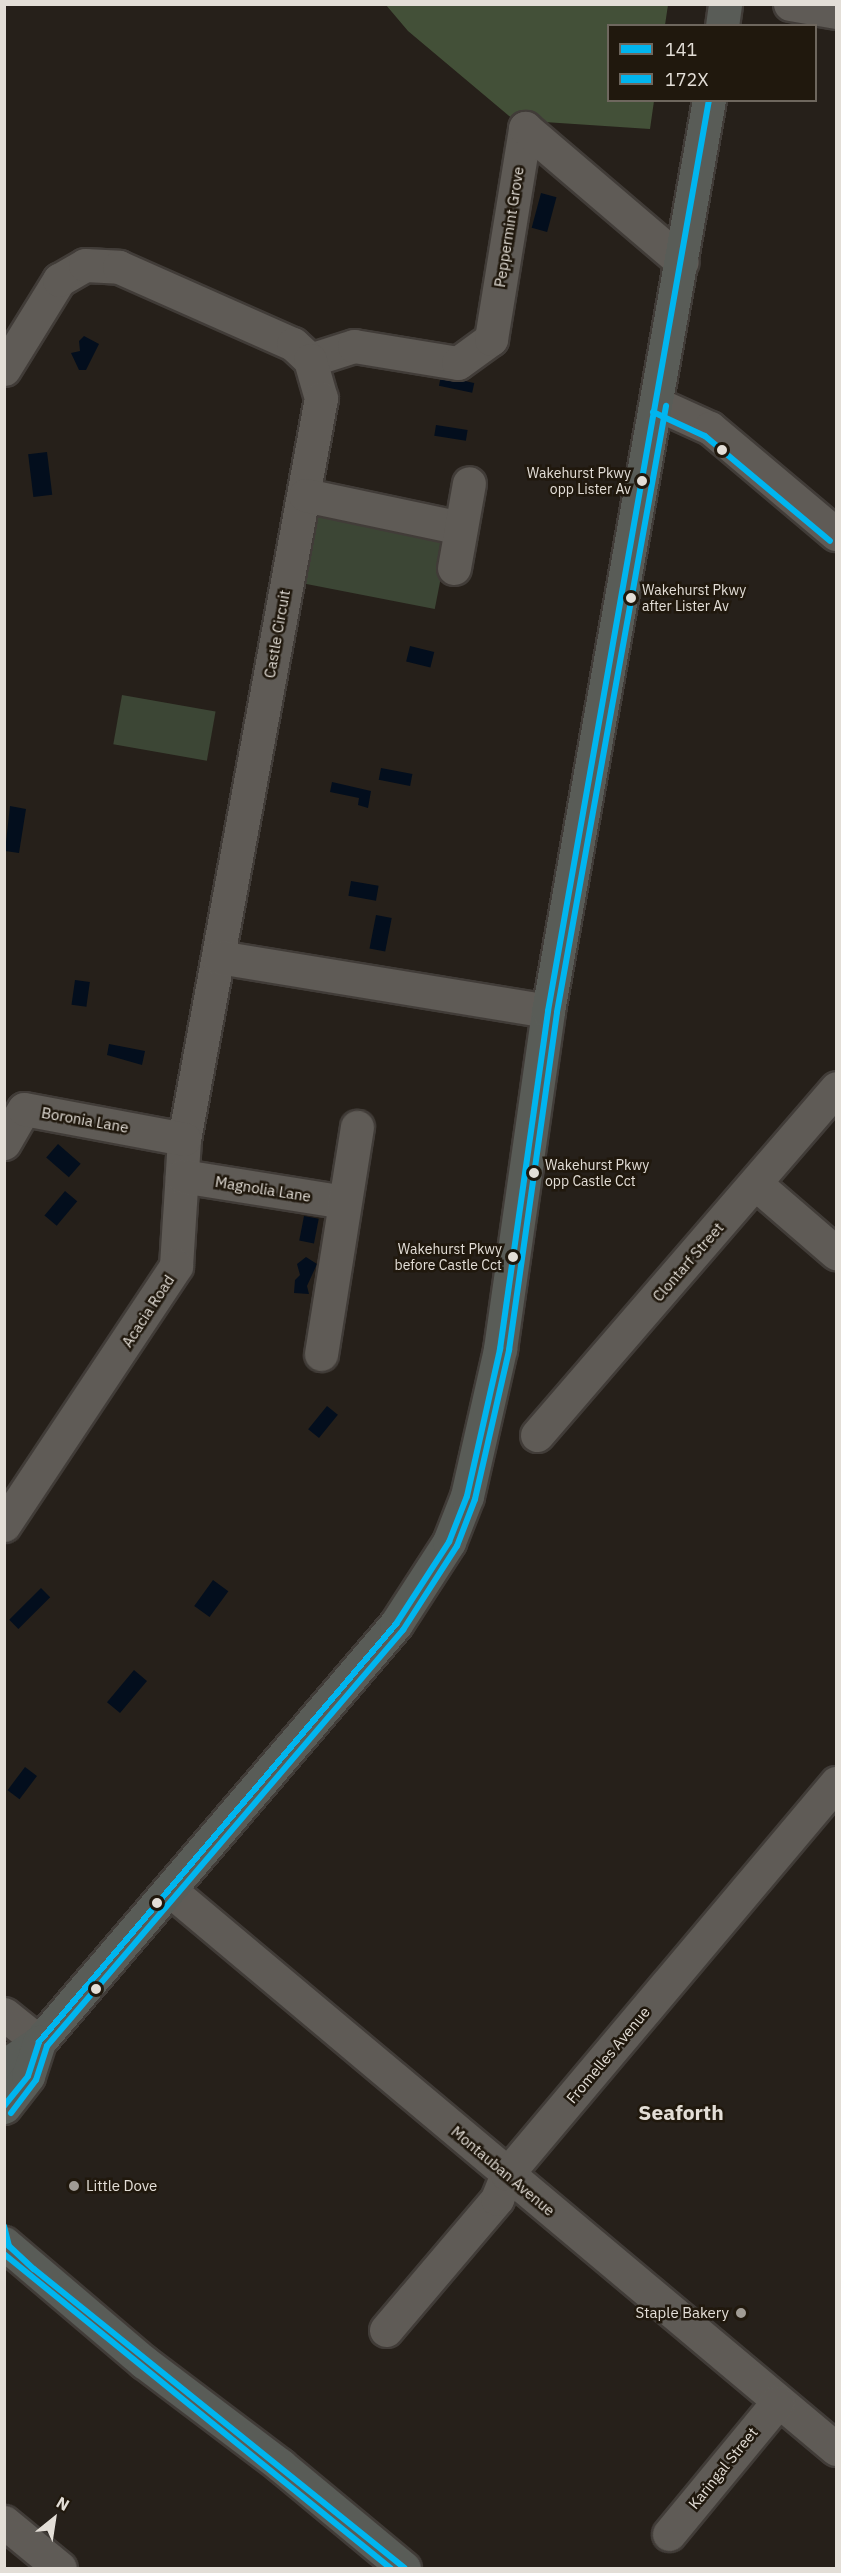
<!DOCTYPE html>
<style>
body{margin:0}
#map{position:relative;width:841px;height:2573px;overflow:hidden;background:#26201a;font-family:"IBM Plex Sans",sans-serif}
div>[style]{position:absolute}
.green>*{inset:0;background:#3c4635;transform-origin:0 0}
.forest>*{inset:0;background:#435038}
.water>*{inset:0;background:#030e1d;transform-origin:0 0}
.roads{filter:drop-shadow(2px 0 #413c38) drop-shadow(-2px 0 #413c38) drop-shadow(0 2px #413c38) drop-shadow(0 -2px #413c38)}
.minor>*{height:33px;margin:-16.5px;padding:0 16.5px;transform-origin:16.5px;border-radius:16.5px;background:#5f5b56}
.major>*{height:33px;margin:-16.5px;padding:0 16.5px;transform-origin:16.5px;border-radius:16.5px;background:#595c57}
.bus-1>*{height:6px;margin:-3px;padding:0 3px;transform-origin:3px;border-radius:3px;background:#00b5ef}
.bus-2>*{height:6px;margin:-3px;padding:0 3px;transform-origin:3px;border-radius:3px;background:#00b5ef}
.dots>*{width:16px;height:16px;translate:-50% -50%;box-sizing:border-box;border:3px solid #20180d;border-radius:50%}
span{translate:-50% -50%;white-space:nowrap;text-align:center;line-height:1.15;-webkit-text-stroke:5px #20180d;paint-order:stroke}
.bus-label{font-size:14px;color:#e3ded7}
.right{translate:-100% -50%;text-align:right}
.left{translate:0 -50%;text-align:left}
.street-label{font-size:15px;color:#e3ded7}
.poi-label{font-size:15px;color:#e3ded7}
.district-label{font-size:21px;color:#e3ded7;font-weight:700}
.frame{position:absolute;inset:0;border:6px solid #e3ded7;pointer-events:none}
.legend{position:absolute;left:607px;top:24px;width:210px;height:78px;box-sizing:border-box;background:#20180d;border:2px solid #6e675e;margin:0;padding:8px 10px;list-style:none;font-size:18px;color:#e3ded7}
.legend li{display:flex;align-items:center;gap:12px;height:30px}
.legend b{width:30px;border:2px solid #6e675e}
.north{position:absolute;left:24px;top:2489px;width:60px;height:60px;-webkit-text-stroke:4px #20180d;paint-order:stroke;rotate:30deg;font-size:16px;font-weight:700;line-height:24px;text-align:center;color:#e3ded7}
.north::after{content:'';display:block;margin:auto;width:21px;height:27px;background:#e3ded7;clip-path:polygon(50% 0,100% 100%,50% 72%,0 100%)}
</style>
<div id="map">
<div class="green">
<i style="left:303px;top:506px;width:149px;height:76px;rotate:11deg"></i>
<i style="left:122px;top:695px;width:95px;height:50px;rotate:10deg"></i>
</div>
<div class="forest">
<i style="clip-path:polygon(386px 5px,668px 5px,665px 25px,608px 26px,608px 100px,654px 101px,650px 129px,514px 120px,408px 31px)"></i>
</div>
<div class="water">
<i style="left:541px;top:193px;width:16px;height:36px;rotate:15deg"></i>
<i style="clip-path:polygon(84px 336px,99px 344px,86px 370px,79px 370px,71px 353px,80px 351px,79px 341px)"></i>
<i style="left:441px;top:376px;width:34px;height:10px;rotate:12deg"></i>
<i style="left:436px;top:425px;width:32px;height:11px;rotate:9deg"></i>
<i style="left:47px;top:452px;width:43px;height:19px;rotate:83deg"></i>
<i style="left:410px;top:646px;width:25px;height:16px;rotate:14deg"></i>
<i style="left:381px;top:768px;width:32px;height:12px;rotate:11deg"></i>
<i style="clip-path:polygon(332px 782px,371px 791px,368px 808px,358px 805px,359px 798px,330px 792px)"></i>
<i style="clip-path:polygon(10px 806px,26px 809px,19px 853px,5px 851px)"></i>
<i style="left:351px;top:881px;width:28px;height:15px;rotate:10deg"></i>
<i style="left:376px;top:915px;width:16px;height:34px;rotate:11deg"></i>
<i style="left:75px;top:980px;width:15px;height:25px;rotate:8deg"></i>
<i style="clip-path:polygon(109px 1044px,145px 1051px,142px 1065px,107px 1055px)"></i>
<i style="left:58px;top:1144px;width:30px;height:18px;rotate:41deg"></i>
<i style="left:65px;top:1191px;width:16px;height:32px;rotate:40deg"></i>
<i style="left:304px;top:1216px;width:15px;height:25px;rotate:11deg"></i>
<i style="clip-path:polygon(306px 1257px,317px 1264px,307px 1286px,309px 1294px,294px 1293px,295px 1280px,300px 1275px,297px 1264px)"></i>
<i style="left:327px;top:1406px;width:14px;height:30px;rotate:39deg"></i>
<i style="left:213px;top:1580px;width:19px;height:32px;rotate:36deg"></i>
<i style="left:41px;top:1588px;width:13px;height:45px;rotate:45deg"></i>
<i style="left:134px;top:1670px;width:17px;height:42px;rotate:40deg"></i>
<i style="left:25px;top:1767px;width:15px;height:29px;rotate:37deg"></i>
</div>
<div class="roads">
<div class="minor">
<i style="left:790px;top:4px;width:47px;rotate:9.9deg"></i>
<i style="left:310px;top:360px;width:46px;rotate:-17.7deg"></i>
<i style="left:354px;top:346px;width:105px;rotate:9.3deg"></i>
<i style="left:458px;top:363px;width:41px;rotate:-36deg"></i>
<i style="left:491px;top:339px;width:214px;rotate:-80.8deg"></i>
<i style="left:525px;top:128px;width:206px;rotate:40.5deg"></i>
<i style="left:4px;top:369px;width:105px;rotate:-58.3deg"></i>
<i style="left:59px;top:280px;width:30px;rotate:-30deg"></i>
<i style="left:85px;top:265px;width:34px;rotate:3deg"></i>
<i style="left:119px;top:267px;width:190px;rotate:23.9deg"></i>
<i style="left:293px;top:344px;width:23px;rotate:43deg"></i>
<i style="left:310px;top:360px;width:40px;rotate:74deg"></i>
<i style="left:321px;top:398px;width:754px;rotate:100.47deg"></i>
<i style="left:184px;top:1139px;width:127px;rotate:93.6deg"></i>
<i style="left:176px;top:1266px;width:311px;rotate:123.6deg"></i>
<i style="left:657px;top:404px;width:58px;rotate:24.4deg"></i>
<i style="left:710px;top:428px;width:165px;rotate:40.1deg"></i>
<i style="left:305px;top:495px;width:159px;rotate:11.9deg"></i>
<i style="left:454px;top:568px;width:86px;rotate:-80deg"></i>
<i style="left:218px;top:957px;width:334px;rotate:9.3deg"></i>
<i style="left:4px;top:1143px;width:39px;rotate:-60deg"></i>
<i style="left:24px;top:1109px;width:163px;rotate:10.6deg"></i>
<i style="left:182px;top:1176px;width:164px;rotate:9.1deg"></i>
<i style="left:756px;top:1184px;width:106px;rotate:40.8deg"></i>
<i style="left:321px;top:1354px;width:230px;rotate:-81deg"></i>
<i style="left:537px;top:1435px;width:458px;rotate:-49.2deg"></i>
<i style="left:171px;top:1891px;width:868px;rotate:40deg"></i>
<i style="left:4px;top:2014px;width:45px;rotate:38.7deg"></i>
<i style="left:386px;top:2330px;width:172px;rotate:-49.7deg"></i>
<i style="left:497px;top:2199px;width:27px;rotate:-68deg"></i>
<i style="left:507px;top:2174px;width:511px;rotate:-49.92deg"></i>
<i style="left:4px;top:2522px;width:72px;rotate:39.4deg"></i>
<i style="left:669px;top:2534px;width:171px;rotate:-50.5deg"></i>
</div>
<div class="major">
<i style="left:722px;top:26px;width:22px;rotate:-82deg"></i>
<i style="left:4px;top:2066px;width:42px;rotate:-34.4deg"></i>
<i style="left:39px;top:2042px;width:550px;rotate:-49.5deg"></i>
<i style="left:396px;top:1624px;width:98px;rotate:-57.1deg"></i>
<i style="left:449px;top:1542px;width:49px;rotate:-68.6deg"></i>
<i style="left:467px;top:1496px;width:151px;rotate:-77.3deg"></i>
<i style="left:500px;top:1349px;width:341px;rotate:-81.9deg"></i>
<i style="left:548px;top:1011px;width:925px;rotate:-79.98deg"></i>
<i style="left:4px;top:2107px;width:39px;rotate:-52deg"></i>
<i style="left:28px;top:2076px;width:36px;rotate:-72deg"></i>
<i style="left:4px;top:2243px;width:184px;rotate:40.4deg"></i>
<i style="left:144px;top:2362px;width:171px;rotate:37.1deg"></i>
<i style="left:280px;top:2465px;width:161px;rotate:39.7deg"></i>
</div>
</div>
<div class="bus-1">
<i style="left:4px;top:2106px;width:38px;rotate:-51deg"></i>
<i style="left:28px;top:2076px;width:36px;rotate:-72deg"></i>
<i style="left:39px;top:2042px;width:550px;rotate:-49.5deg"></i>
<i style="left:396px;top:1624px;width:98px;rotate:-57.1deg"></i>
<i style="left:449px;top:1542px;width:49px;rotate:-68.6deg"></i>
<i style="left:467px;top:1496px;width:151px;rotate:-77.3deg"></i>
<i style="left:500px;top:1349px;width:341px;rotate:-81.9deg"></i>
<i style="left:548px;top:1011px;width:925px;rotate:-79.98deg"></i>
<i style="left:4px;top:2226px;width:21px;rotate:76deg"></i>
<i style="left:9px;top:2246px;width:34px;rotate:43deg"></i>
<i style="left:34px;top:2269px;width:476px;rotate:38.9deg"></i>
</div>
<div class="bus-2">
<i style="left:653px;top:412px;width:57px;rotate:24.8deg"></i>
<i style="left:705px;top:436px;width:163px;rotate:40deg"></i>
<i style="left:11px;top:2113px;width:41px;rotate:-52.9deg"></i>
<i style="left:36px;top:2080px;width:36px;rotate:-72deg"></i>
<i style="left:47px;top:2046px;width:548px;rotate:-49.44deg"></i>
<i style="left:403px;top:1630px;width:100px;rotate:-57.3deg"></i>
<i style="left:457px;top:1546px;width:50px;rotate:-69deg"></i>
<i style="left:475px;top:1499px;width:153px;rotate:-77.1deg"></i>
<i style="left:509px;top:1350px;width:341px;rotate:-81.9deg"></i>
<i style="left:557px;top:1012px;width:616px;rotate:-79.8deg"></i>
<i style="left:4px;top:2254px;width:498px;rotate:39.1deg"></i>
</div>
<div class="dots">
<i style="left:722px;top:450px;background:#e3ded7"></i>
<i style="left:642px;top:481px;background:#e3ded7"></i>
<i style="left:631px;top:598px;background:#e3ded7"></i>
<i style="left:534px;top:1173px;background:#e3ded7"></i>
<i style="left:513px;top:1257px;background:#e3ded7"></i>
<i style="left:157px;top:1903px;background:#e3ded7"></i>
<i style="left:96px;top:1989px;background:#e3ded7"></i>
<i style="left:74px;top:2186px;background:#a19c95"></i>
<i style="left:741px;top:2313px;background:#a19c95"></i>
</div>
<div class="bus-label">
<span class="right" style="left:631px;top:481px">Wakehurst Pkwy<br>opp Lister Av</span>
<span class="left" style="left:642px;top:598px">Wakehurst Pkwy<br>after Lister Av</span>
<span class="left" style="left:545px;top:1173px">Wakehurst Pkwy<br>opp Castle Cct</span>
<span class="right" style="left:502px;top:1257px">Wakehurst Pkwy<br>before Castle Cct</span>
</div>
<div class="street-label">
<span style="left:509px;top:227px;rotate:-81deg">Peppermint Grove</span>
<span style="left:277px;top:634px;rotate:-80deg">Castle Circuit</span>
<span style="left:85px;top:1120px;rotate:10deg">Boronia Lane</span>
<span style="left:263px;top:1189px;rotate:9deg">Magnolia Lane</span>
<span style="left:688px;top:1262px;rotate:-49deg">Clontarf Street</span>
<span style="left:148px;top:1311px;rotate:-57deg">Acacia Road</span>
<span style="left:608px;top:2055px;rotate:-50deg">Fromelles Avenue</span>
<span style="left:503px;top:2171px;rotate:40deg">Montauban Avenue</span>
<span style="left:723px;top:2468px;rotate:-51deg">Karingal Street</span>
</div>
<div class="poi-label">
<span class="left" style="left:86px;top:2186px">Little Dove</span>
<span class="right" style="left:729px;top:2313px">Staple Bakery</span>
</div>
<div class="district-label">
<span style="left:681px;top:2112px">Seaforth</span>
</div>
<div class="frame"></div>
<ul class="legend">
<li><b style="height:8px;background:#00b5ef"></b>141</li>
<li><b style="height:8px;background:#00b5ef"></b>172X</li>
</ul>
<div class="north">N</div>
</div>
